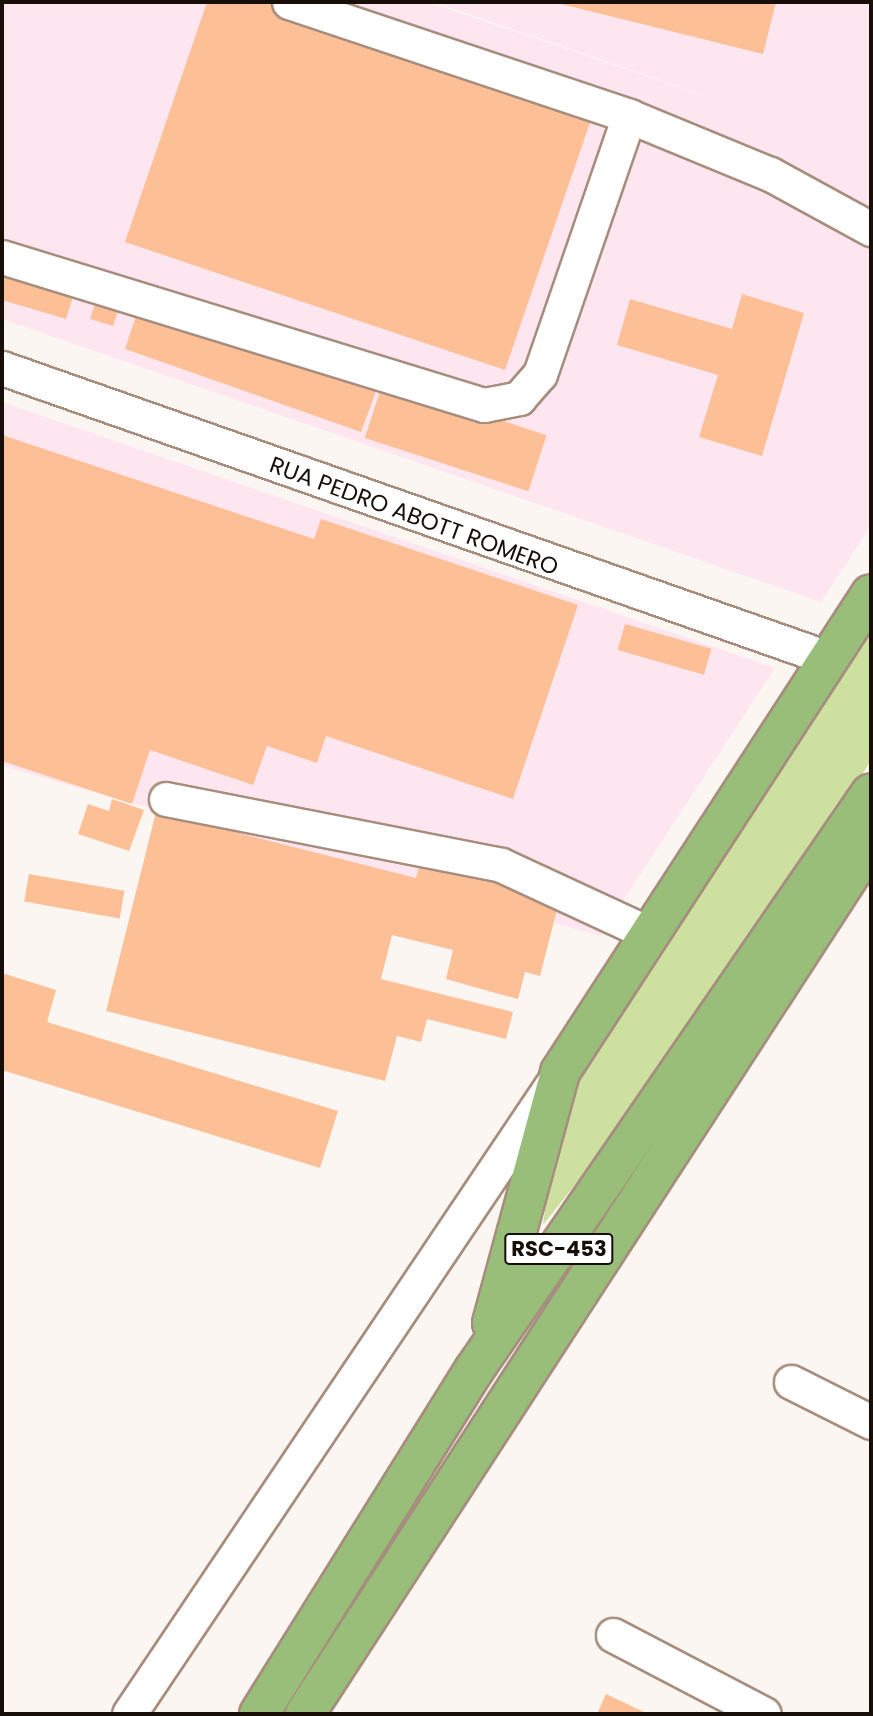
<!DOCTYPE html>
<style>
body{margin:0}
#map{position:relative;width:873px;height:1716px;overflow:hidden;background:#fcf6f2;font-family:Poppins,sans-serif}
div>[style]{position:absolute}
.industrial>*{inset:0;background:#fee6f0}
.green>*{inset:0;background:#cde0a0}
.building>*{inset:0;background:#fdbf96;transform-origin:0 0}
.roads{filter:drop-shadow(2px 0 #a68d7d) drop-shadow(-2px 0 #a68d7d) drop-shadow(0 2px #a68d7d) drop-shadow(0 -2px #a68d7d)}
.minor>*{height:33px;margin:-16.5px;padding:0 16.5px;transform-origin:16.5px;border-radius:16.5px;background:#fff}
.highway>*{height:38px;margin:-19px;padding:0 19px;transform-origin:19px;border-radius:19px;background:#98be7a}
span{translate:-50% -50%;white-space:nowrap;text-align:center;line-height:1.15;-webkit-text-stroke:7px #fff;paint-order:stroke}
.shield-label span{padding:2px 5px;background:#fff;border:2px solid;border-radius:5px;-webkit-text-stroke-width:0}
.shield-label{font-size:21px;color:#170e08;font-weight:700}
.street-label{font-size:23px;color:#170e08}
.frame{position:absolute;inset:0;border:4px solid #170e08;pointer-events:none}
</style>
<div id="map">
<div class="industrial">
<i style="clip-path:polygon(2px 2px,428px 2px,765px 116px,434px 2px,871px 2px,871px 526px,821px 602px,2px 319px)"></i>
<i style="clip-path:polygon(2px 402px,775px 668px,600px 936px,2px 766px)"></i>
</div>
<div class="green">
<i style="clip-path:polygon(871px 629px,871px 761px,605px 1147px,543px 1225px,551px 1163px,576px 1084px)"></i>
</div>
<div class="building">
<i style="clip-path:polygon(207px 2px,273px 2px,594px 111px,505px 370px,125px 242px)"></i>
<i style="clip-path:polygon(553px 2px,776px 2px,763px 54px)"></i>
<i style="clip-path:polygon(2px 243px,74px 293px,66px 319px,2px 300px)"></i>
<i style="clip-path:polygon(100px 287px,125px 290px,113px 326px,90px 319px)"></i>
<i style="clip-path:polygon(742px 294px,804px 313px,762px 456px,699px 437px,718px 375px,617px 345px,630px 299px,732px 329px)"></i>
<i style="clip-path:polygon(165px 305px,380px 381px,361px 432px,125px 349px,136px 316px,158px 324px)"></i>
<i style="left:383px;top:382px;width:172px;height:59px;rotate:18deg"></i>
<i style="clip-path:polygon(2px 435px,314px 539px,321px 519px,578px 605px,513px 799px,326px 736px,317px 763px,267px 746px,253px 785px,150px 750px,132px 804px,2px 761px)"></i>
<i style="left:625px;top:624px;width:90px;height:27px;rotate:16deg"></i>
<i style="clip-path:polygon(112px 799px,144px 810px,129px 851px,78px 834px,88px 804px,109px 811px)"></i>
<i style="clip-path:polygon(156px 812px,416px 878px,420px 863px,532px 891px,563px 886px,540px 976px,525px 972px,518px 999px,499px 994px,446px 979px,453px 950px,392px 935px,381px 979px,513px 1012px,506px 1039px,427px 1019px,421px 1042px,397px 1036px,385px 1081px,106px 1011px)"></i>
<i style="left:29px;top:874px;width:97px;height:28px;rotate:10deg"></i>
<i style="clip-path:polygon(2px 973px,56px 990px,47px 1022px,338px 1111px,320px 1168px,2px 1070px)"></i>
<i style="clip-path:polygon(606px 1694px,648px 1714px,597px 1714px)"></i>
</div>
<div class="roads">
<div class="minor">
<i style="left:289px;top:2px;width:359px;rotate:18.5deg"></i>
<i style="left:629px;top:116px;width:152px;rotate:22.4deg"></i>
<i style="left:770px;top:174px;width:115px;rotate:28.6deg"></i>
<i style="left:2px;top:257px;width:504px;rotate:17.07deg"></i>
<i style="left:484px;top:405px;width:36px;rotate:-11deg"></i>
<i style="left:519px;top:398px;width:32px;rotate:-49deg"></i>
<i style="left:540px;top:374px;width:273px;rotate:-71deg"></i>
<i style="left:2px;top:368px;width:875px;rotate:19.35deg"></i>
<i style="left:166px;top:799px;width:341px;rotate:11.1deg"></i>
<i style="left:501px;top:865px;width:164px;rotate:24.8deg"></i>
<i style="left:791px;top:1382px;width:89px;rotate:26.6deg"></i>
<i style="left:613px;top:1635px;width:170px;rotate:27.6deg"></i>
<i style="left:129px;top:1714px;width:757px;rotate:-56.1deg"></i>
</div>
<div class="highway">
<i style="left:492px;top:1323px;width:260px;rotate:-74.8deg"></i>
<i style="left:560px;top:1072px;width:570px;rotate:-56.95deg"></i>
<i style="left:259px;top:1714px;width:406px;rotate:-58deg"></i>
<i style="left:474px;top:1370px;width:700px;rotate:-55.47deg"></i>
<i style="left:305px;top:1714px;width:1040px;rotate:-57.01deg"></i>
</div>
</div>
<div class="shield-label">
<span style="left:559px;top:1249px">RSC-453</span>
</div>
<div class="street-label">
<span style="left:414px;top:516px;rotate:20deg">RUA PEDRO ABOTT ROMERO</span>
</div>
<div class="frame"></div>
</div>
